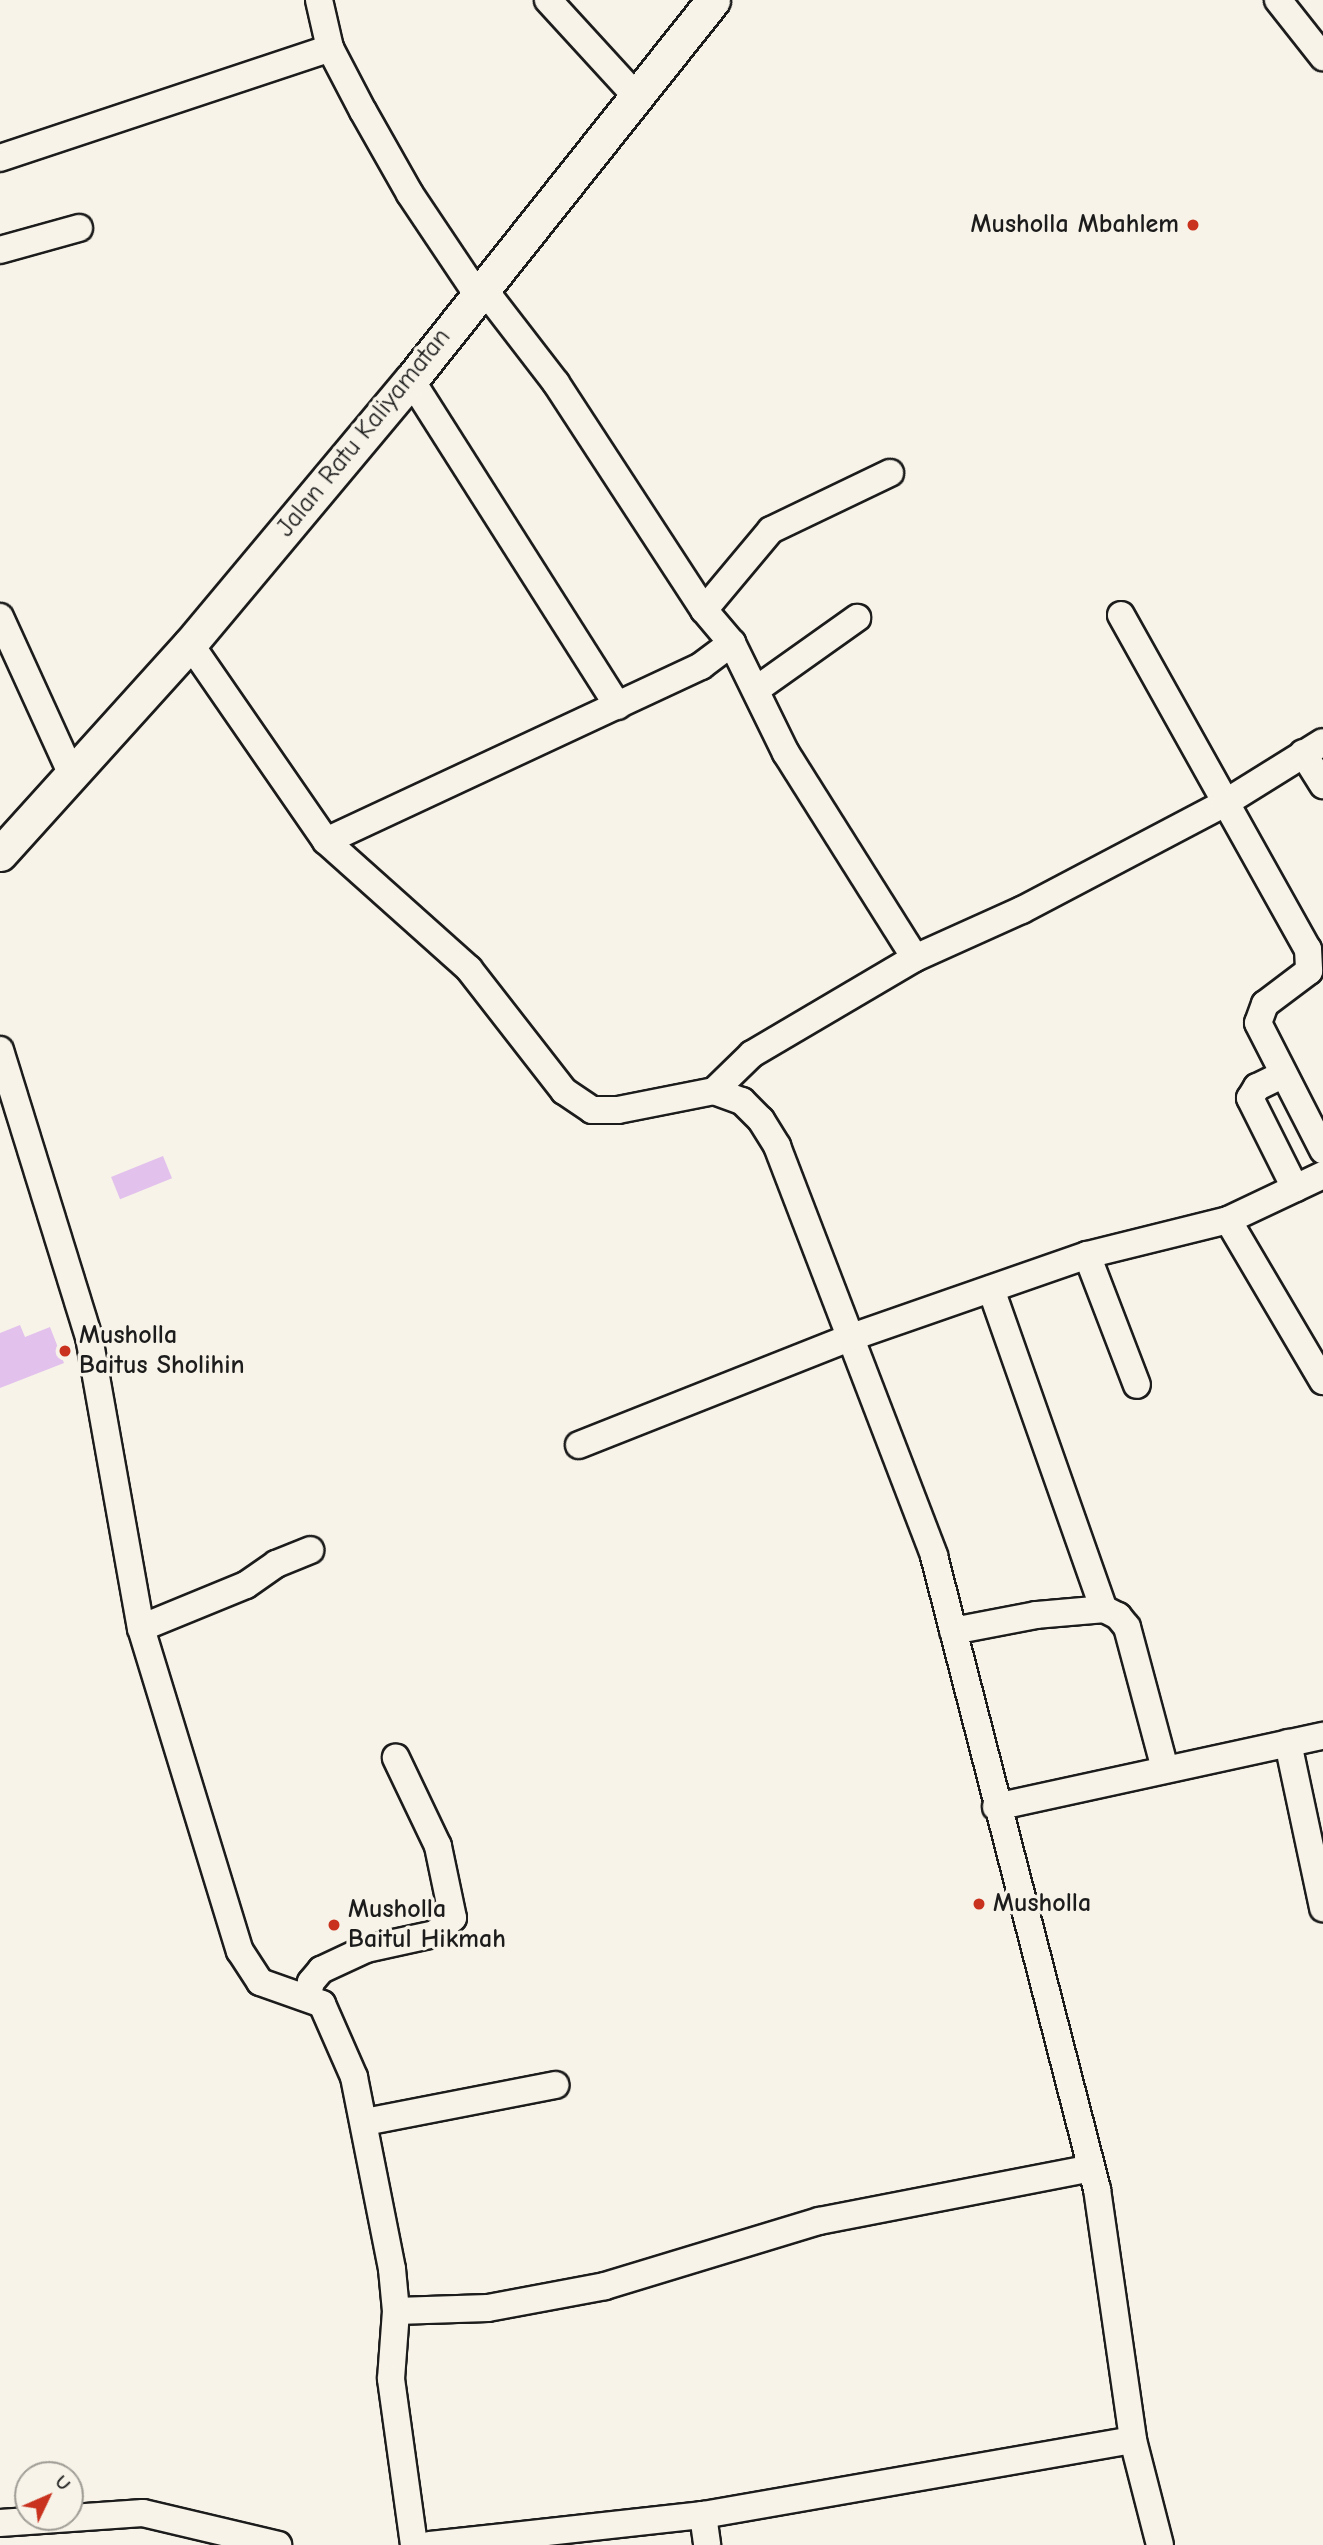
<!DOCTYPE html>
<style>
body{margin:0}
#map{position:relative;width:1323px;height:2545px;overflow:hidden;background:#f7f3e8;font-family:"Comic Neue",sans-serif}
div>[style]{position:absolute}
.building>*{inset:0;background:#e2c1ed;transform-origin:0 0}
.roads{filter:drop-shadow(2px 0 #1c1c1c) drop-shadow(-2px 0 #1c1c1c) drop-shadow(0 2px #1c1c1c) drop-shadow(0 -2px #1c1c1c)}
.minor>*{height:26px;margin:-13px;padding:0 13px;transform-origin:13px;border-radius:13px;background:#f7f3e8}
.major>*{height:33px;margin:-16.5px;padding:0 16.5px;transform-origin:16.5px;border-radius:16.5px;background:#f7f3e8}
.dots>*{width:19px;height:19px;translate:-50% -50%;box-sizing:border-box;border:4px solid #f7f3e8;border-radius:50%}
span{translate:-50% -50%;white-space:nowrap;text-align:center;line-height:1.15;-webkit-text-stroke:7px #f7f3e8;paint-order:stroke}
.poi-label{font-size:26px;color:#1c1c1c;font-weight:700}
.right{translate:-100% -50%;text-align:right}
.left{translate:0 -50%;text-align:left}
.street-label{font-size:26px;color:#1c1c1c}
.north{position:absolute;left:14px;top:2461px;width:70px;height:70px;box-sizing:border-box;background:#f7f3e8;border:2px solid #9f9d96;border-radius:50%;rotate:46deg;font-size:19px;font-weight:700;line-height:28px;text-align:center;color:#1c1c1c}
.north::after{content:'';display:block;margin:auto;width:24px;height:32px;background:#c8321e;clip-path:polygon(50% 0,100% 100%,50% 72%,0 100%)}
</style>
<div id="map">
<div class="building">
<i style="left:163px;top:1156px;width:24px;height:56px;rotate:68deg"></i>
<i style="clip-path:polygon(20px 1325px,25px 1337px,50px 1327px,64px 1363px,0 1388px,0 1333px)"></i>
</div>
<div class="roads">
<div class="minor">
<i style="left:319px;top:0;width:49px;rotate:77.1deg"></i>
<i style="left:330px;top:48px;width:71px;rotate:62.4deg"></i>
<i style="left:363px;top:111px;width:95px;rotate:60.5deg"></i>
<i style="left:410px;top:194px;width:120px;rotate:56.2deg"></i>
<i style="left:548px;top:0;width:130px;rotate:47.5deg"></i>
<i style="left:1278px;top:0;width:73px;rotate:51.7deg"></i>
<i style="left:0;top:158px;width:348px;rotate:-18.4deg"></i>
<i style="left:0;top:250px;width:82px;rotate:-15.6deg"></i>
<i style="left:411px;top:380px;width:386px;rotate:57.6deg"></i>
<i style="left:704px;top:610px;width:104px;rotate:-50.1deg"></i>
<i style="left:771px;top:530px;width:132px;rotate:-25.6deg"></i>
<i style="left:1121px;top:615px;width:383px;rotate:60.8deg"></i>
<i style="left:1308px;top:949px;width:22px;rotate:87deg"></i>
<i style="left:1309px;top:971px;width:55px;rotate:143.1deg"></i>
<i style="left:1265px;top:1004px;width:20px;rotate:110deg"></i>
<i style="left:1258px;top:1023px;width:143px;rotate:62.9deg"></i>
<i style="left:0;top:617px;width:176px;rotate:65.5deg"></i>
<i style="left:732px;top:643px;width:123px;rotate:63.9deg"></i>
<i style="left:786px;top:753px;width:242px;rotate:57.8deg"></i>
<i style="left:190px;top:644px;width:239px;rotate:55.4deg"></i>
<i style="left:326px;top:841px;width:192px;rotate:41.8deg"></i>
<i style="left:469px;top:969px;width:155px;rotate:52.1deg"></i>
<i style="left:564px;top:1091px;width:34px;rotate:34deg"></i>
<i style="left:592px;top:1110px;width:26px"></i>
<i style="left:618px;top:1110px;width:98px;rotate:-11.2deg"></i>
<i style="left:714px;top:1091px;width:30px;rotate:20deg"></i>
<i style="left:742px;top:1101px;width:27px;rotate:45deg"></i>
<i style="left:761px;top:1120px;width:31px;rotate:58deg"></i>
<i style="left:777px;top:1146px;width:439px;rotate:69deg"></i>
<i style="left:934px;top:1556px;width:654px;rotate:75.56deg"></i>
<i style="left:1097px;top:2189px;width:254px;rotate:81.8deg"></i>
<i style="left:1133px;top:2440px;width:108px;rotate:75.6deg"></i>
<i style="left:757px;top:689px;width:123px;rotate:-35.4deg"></i>
<i style="left:1303px;top:753px;width:38px;rotate:58deg"></i>
<i style="left:326px;top:841px;width:414px;rotate:-25deg"></i>
<i style="left:701px;top:666px;width:39px;rotate:-37deg"></i>
<i style="left:732px;top:643px;width:43px;rotate:-130.3deg"></i>
<i style="left:704px;top:610px;width:271px;rotate:-123.1deg"></i>
<i style="left:556px;top:383px;width:121px;rotate:-127.6deg"></i>
<i style="left:0;top:1050px;width:300px;rotate:72.8deg"></i>
<i style="left:89px;top:1337px;width:296px;rotate:79.9deg"></i>
<i style="left:141px;top:1628px;width:338px;rotate:73deg"></i>
<i style="left:240px;top:1951px;width:37px;rotate:57deg"></i>
<i style="left:260px;top:1982px;width:66px;rotate:19.5deg"></i>
<i style="left:322px;top:2004px;width:80px;rotate:66.3deg"></i>
<i style="left:354px;top:2077px;width:196px;rotate:78.8deg"></i>
<i style="left:392px;top:2269px;width:42px;rotate:84.6deg"></i>
<i style="left:396px;top:2311px;width:68px;rotate:94.2deg"></i>
<i style="left:391px;top:2379px;width:168px;rotate:82.1deg"></i>
<i style="left:1282px;top:1075px;width:28px;rotate:154deg"></i>
<i style="left:1257px;top:1087px;width:13px;rotate:122deg"></i>
<i style="left:1250px;top:1098px;width:101px;rotate:63.4deg"></i>
<i style="left:714px;top:1091px;width:53px;rotate:-44.2deg"></i>
<i style="left:752px;top:1054px;width:189px;rotate:-30.5deg"></i>
<i style="left:915px;top:958px;width:117px;rotate:-24.2deg"></i>
<i style="left:1022px;top:910px;width:229px;rotate:-27.8deg"></i>
<i style="left:1225px;top:803px;width:115px;rotate:-31.9deg"></i>
<i style="left:1228px;top:1220px;width:187px;rotate:59.5deg"></i>
<i style="left:1087px;top:1255px;width:139px;rotate:69deg"></i>
<i style="left:991px;top:1289px;width:339px;rotate:70.6deg"></i>
<i style="left:1104px;top:1609px;width:16px;rotate:27deg"></i>
<i style="left:1118px;top:1616px;width:14px;rotate:51deg"></i>
<i style="left:1127px;top:1627px;width:147px;rotate:75deg"></i>
<i style="left:579px;top:1445px;width:290px;rotate:-21.6deg"></i>
<i style="left:849px;top:1338px;width:252px;rotate:-19.2deg"></i>
<i style="left:1087px;top:1255px;width:145px;rotate:-13.9deg"></i>
<i style="left:1228px;top:1220px;width:105px;rotate:-25.3deg"></i>
<i style="left:141px;top:1628px;width:113px;rotate:-22.3deg"></i>
<i style="left:246px;top:1585px;width:37px;rotate:-35deg"></i>
<i style="left:276px;top:1564px;width:37px;rotate:-22deg"></i>
<i style="left:953px;top:1631px;width:85px;rotate:-10.9deg"></i>
<i style="left:1036px;top:1615px;width:68px;rotate:-5deg"></i>
<i style="left:1288px;top:1743px;width:169px;rotate:78deg"></i>
<i style="left:996px;top:1807px;width:335px;rotate:-12.3deg"></i>
<i style="left:307px;top:1998px;width:16px;rotate:-76deg"></i>
<i style="left:311px;top:1982px;width:16px;rotate:-50deg"></i>
<i style="left:321px;top:1970px;width:50px;rotate:-25deg"></i>
<i style="left:366px;top:1949px;width:71px;rotate:-12.3deg"></i>
<i style="left:435px;top:1934px;width:24px;rotate:-42deg"></i>
<i style="left:453px;top:1918px;width:74px;rotate:-101.8deg"></i>
<i style="left:438px;top:1846px;width:98px;rotate:-115.5deg"></i>
<i style="left:365px;top:2122px;width:194px;rotate:-11deg"></i>
<i style="left:396px;top:2311px;width:92px;rotate:-1.9deg"></i>
<i style="left:488px;top:2308px;width:119px;rotate:-10.6deg"></i>
<i style="left:605px;top:2286px;width:224px;rotate:-16.9deg"></i>
<i style="left:819px;top:2221px;width:277px;rotate:-11deg"></i>
<i style="left:703px;top:2515px;width:30px;rotate:82deg"></i>
<i style="left:0;top:2523px;width:143px;rotate:-4deg"></i>
<i style="left:143px;top:2513px;width:139px;rotate:13.3deg"></i>
<i style="left:430px;top:2545px;width:275px;rotate:-6.3deg"></i>
<i style="left:703px;top:2515px;width:436px;rotate:-9.9deg"></i>
</div>
<div class="major">
<i style="left:0;top:854px;width:283px;rotate:-47.9deg"></i>
<i style="left:190px;top:644px;width:344px;rotate:-50.1deg"></i>
<i style="left:411px;top:380px;width:485px;rotate:-51.5deg"></i>
</div>
</div>
<div class="dots">
<i style="left:1193px;top:225px;background:#c8321e"></i>
<i style="left:65px;top:1351px;background:#c8321e"></i>
<i style="left:979px;top:1904px;background:#c8321e"></i>
<i style="left:334px;top:1925px;background:#c8321e"></i>
</div>
<div class="poi-label">
<span class="right" style="left:1179px;top:225px">Musholla Mbahlem</span>
<span class="left" style="left:79px;top:1351px">Musholla<br>Baitus Sholihin</span>
<span class="left" style="left:993px;top:1904px">Musholla</span>
<span class="left" style="left:348px;top:1925px">Musholla<br>Baitul Hikmah</span>
</div>
<div class="street-label">
<span style="left:364px;top:433px;rotate:-51deg">Jalan Ratu Kaliyamatan</span>
</div>
<div class="north">U</div>
</div>
